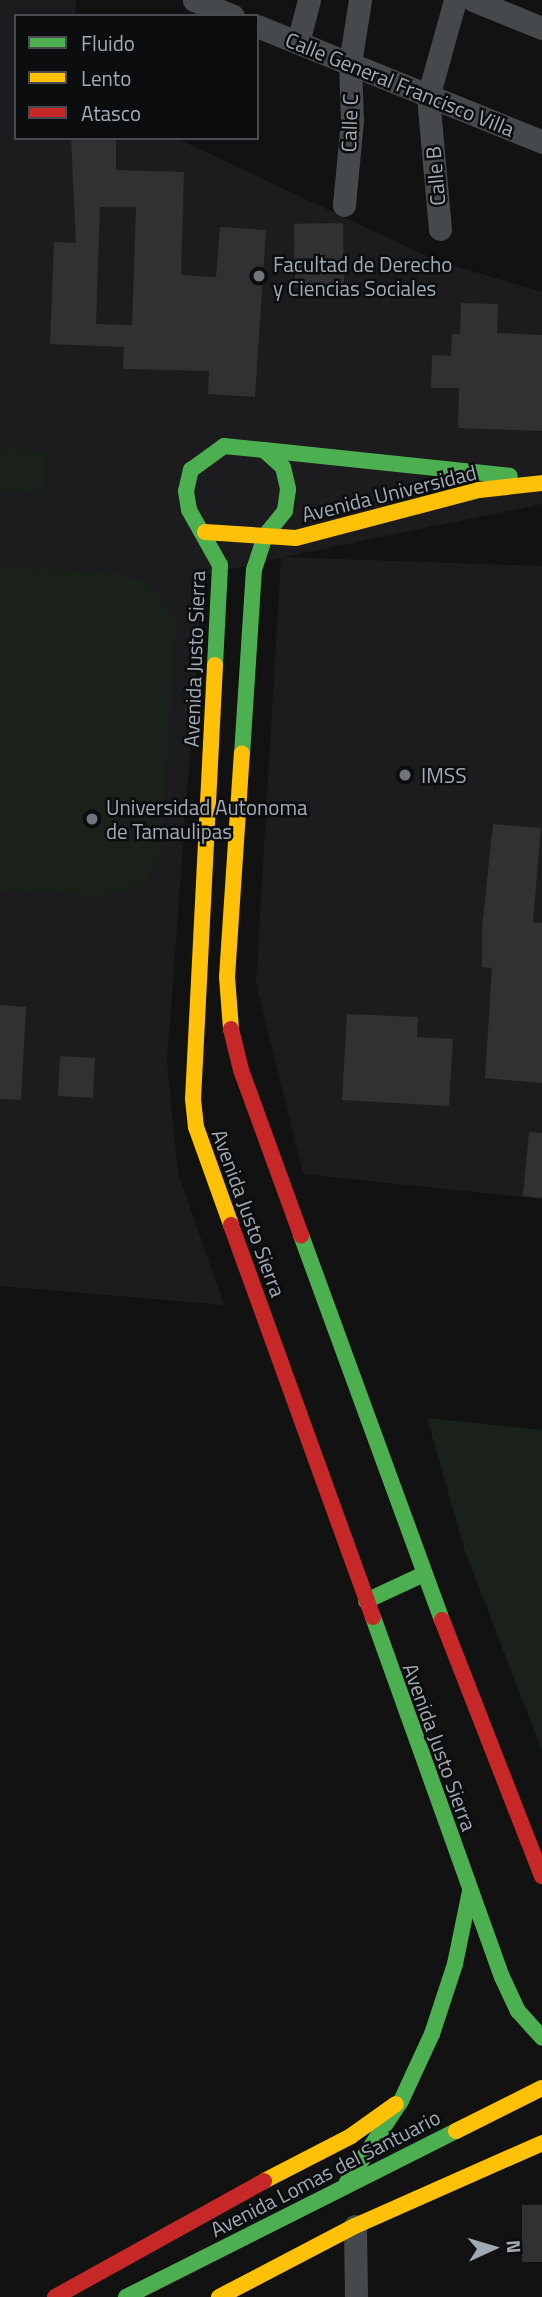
<!DOCTYPE html>
<style>
body{margin:0}
#map{position:relative;width:542px;height:2297px;overflow:hidden;background:#121212;font-family:"Titillium Web",sans-serif}
div>[style]{position:absolute}
.built>*{inset:0;background:#1c1c1e}
.green>*{inset:0;background:#1a211a;transform-origin:0 0}
.building>*{inset:0;background:#313133;transform-origin:0 0}
.street>*{height:23px;margin:-11.5px;padding:0 11.5px;transform-origin:11.5px;border-radius:11.5px;background:#46494b}
.fast>*{height:16px;margin:-8px;padding:0 8px;transform-origin:8px;border-radius:8px;background:#4caf50}
.slow>*{height:16px;margin:-8px;padding:0 8px;transform-origin:8px;border-radius:8px;background:#ffc107}
.jam>*{height:16px;margin:-8px;padding:0 8px;transform-origin:8px;border-radius:8px;background:#c62828}
.dots>*{width:19px;height:19px;translate:-50% -50%;box-sizing:border-box;border:4px solid #0c0d0e;border-radius:50%}
span{translate:-50% -50%;white-space:nowrap;text-align:center;line-height:1.15;-webkit-text-stroke:5px #0c0d0e;paint-order:stroke}
.street-label{font-size:21px;color:#a2abb4}
.poi-label{font-size:21px;color:#a2abb4}
.left{translate:0 -50%;text-align:left}
.legend{position:absolute;left:14px;top:14px;width:245px;height:126px;box-sizing:border-box;background:#0c0d0e;border:2px solid #484c50;margin:0;padding:9px 12px;list-style:none;font-size:21px;color:#a2abb4}
.legend li{display:flex;align-items:center;gap:14px;height:35px}
.legend b{width:35px;border:2px solid #484c50}
.north{position:absolute;left:458px;top:2213px;width:70px;height:70px;-webkit-text-stroke:5px #0c0d0e;paint-order:stroke;rotate:86deg;font-size:19px;font-weight:700;line-height:28px;text-align:center;color:#a2abb4}
.north::after{content:'';display:block;margin:auto;width:24px;height:32px;background:#a2abb4;clip-path:polygon(50% 0,100% 100%,50% 72%,0 100%)}
</style>
<div id="map">
<div class="built">
<i style="clip-path:polygon(0 0,76px 0,75px 16px,16px 16px,16px 138px,176px 138px,435px 260px,542px 292px,542px 504px,284px 557px,542px 566px,542px 1199px,303px 1174px,256px 983px,281px 558px,203px 575px,167px 1062px,178px 1173px,224px 1305px,0 1286px)"></i>
</div>
<div class="green">
<i style="left:0;top:448px;width:46px;height:43px;rotate:4deg"></i>
<i style="clip-path:polygon(0 566px,122px 574px,144px 582px,160px 594px,176px 621px,160px 857px,147px 878px,129px 890px,108px 896px,0 890px)"></i>
<i style="clip-path:polygon(427px 1418px,542px 1430px,542px 1751px,465px 1551px)"></i>
</div>
<div class="building">
<i style="clip-path:polygon(evenodd,71px 138px,116px 138px,116px 170px,184px 172px,181px 275px,216px 277px,220px 227px,266px 230px,255px 397px,208px 394px,209px 371px,123px 369px,124px 347px,50px 344px,54px 242px,76px 243px,71px 138px,100px 207px,136px 207px,132px 325px,96px 324px,100px 207px)"></i>
<i style="left:343px;top:223px;width:63px;height:49px;rotate:89deg"></i>
<i style="clip-path:polygon(461px 303px,498px 304px,497px 333px,542px 335px,542px 431px,458px 428px,459px 388px,431px 388px,432px 355px,451px 356px,452px 334px,460px 334px)"></i>
<i style="clip-path:polygon(493px 824px,541px 828px,533px 922px,542px 923px,542px 1083px,485px 1078px,492px 968px,482px 967px,482px 928px)"></i>
<i style="clip-path:polygon(0 1005px,26px 1007px,21px 1100px,0 1099px)"></i>
<i style="clip-path:polygon(347px 1014px,418px 1017px,417px 1037px,453px 1039px,449px 1106px,342px 1100px)"></i>
<i style="left:60px;top:1056px;width:35px;height:40px;rotate:3deg"></i>
<i style="clip-path:polygon(529px 1132px,542px 1133px,542px 1198px,523px 1196px)"></i>
<i style="left:522px;top:2205px;width:20px;height:57px"></i>
</div>
<div class="street">
<i style="left:194px;top:0;width:42px;rotate:22.3deg"></i>
<i style="left:473px;top:0;width:74px;rotate:22.1deg"></i>
<i style="left:257px;top:26px;width:308px;rotate:22.1deg"></i>
<i style="left:298px;top:42px;width:43px;rotate:-75.3deg"></i>
<i style="left:344px;top:205px;width:84px;rotate:-84.6deg"></i>
<i style="left:352px;top:121px;width:58px;rotate:-92deg"></i>
<i style="left:350px;top:63px;width:64px;rotate:-81deg"></i>
<i style="left:440px;top:229px;width:133px;rotate:-95.2deg"></i>
<i style="left:428px;top:97px;width:101px;rotate:-74.4deg"></i>
<i style="left:355px;top:2226px;width:71px;rotate:89.2deg"></i>
</div>
<div class="fast">
<i style="left:264px;top:450px;width:247px;rotate:6deg"></i>
<i style="left:215px;top:665px;width:100px;rotate:-87.1deg"></i>
<i style="left:220px;top:565px;width:63px;rotate:-119.4deg"></i>
<i style="left:189px;top:510px;width:19px;rotate:-99deg"></i>
<i style="left:186px;top:491px;width:22px;rotate:-77deg"></i>
<i style="left:191px;top:470px;width:41px;rotate:-36deg"></i>
<i style="left:224px;top:446px;width:40px;rotate:5.7deg"></i>
<i style="left:264px;top:450px;width:25px;rotate:42deg"></i>
<i style="left:283px;top:467px;width:23px;rotate:77deg"></i>
<i style="left:288px;top:489px;width:22px;rotate:98deg"></i>
<i style="left:285px;top:511px;width:32px;rotate:129deg"></i>
<i style="left:265px;top:536px;width:35px;rotate:108deg"></i>
<i style="left:254px;top:569px;width:185px;rotate:93.7deg"></i>
<i style="left:301px;top:1235px;width:410px;rotate:69.9deg"></i>
<i style="left:366px;top:1601px;width:64px;rotate:-25deg"></i>
<i style="left:373px;top:1617px;width:382px;rotate:70.3deg"></i>
<i style="left:502px;top:1977px;width:38px;rotate:65deg"></i>
<i style="left:518px;top:2011px;width:36px;rotate:48deg"></i>
<i style="left:346px;top:2184px;width:100px;rotate:-56.5deg"></i>
<i style="left:401px;top:2101px;width:74px;rotate:-65.2deg"></i>
<i style="left:432px;top:2034px;width:74px;rotate:-71.8deg"></i>
<i style="left:455px;top:1964px;width:75px;rotate:-78.4deg"></i>
<i style="left:126px;top:2297px;width:369px;rotate:-26.7deg"></i>
</div>
<div class="slow">
<i style="left:205px;top:532px;width:91px;rotate:3.8deg"></i>
<i style="left:296px;top:538px;width:189px;rotate:-14.7deg"></i>
<i style="left:479px;top:490px;width:63px;rotate:-6.3deg"></i>
<i style="left:215px;top:665px;width:435px;rotate:92.9deg"></i>
<i style="left:193px;top:1099px;width:28px;rotate:84deg"></i>
<i style="left:196px;top:1127px;width:104px;rotate:70.3deg"></i>
<i style="left:231px;top:1029px;width:52px;rotate:-94.4deg"></i>
<i style="left:227px;top:977px;width:224px;rotate:-86.2deg"></i>
<i style="left:456px;top:2131px;width:96px;rotate:-26.6deg"></i>
<i style="left:264px;top:2181px;width:98px;rotate:-27.3deg"></i>
<i style="left:351px;top:2136px;width:55px;rotate:-35.4deg"></i>
<i style="left:219px;top:2297px;width:153px;rotate:-27.6deg"></i>
<i style="left:355px;top:2226px;width:205px;rotate:-23.9deg"></i>
</div>
<div class="jam">
<i style="left:231px;top:1029px;width:42px;rotate:76.3deg"></i>
<i style="left:241px;top:1070px;width:176px;rotate:70deg"></i>
<i style="left:231px;top:1225px;width:417px;rotate:70.1deg"></i>
<i style="left:442px;top:1620px;width:275px;rotate:68.7deg"></i>
<i style="left:55px;top:2297px;width:239px;rotate:-29deg"></i>
</div>
<div class="dots">
<i style="left:259px;top:276px;background:#70757b"></i>
<i style="left:405px;top:775px;background:#70757b"></i>
<i style="left:92px;top:819px;background:#70757b"></i>
</div>
<div class="street-label">
<span style="left:400px;top:84px;rotate:22deg">Calle General Francisco Villa</span>
<span style="left:349px;top:123px;rotate:-88deg">Calle C</span>
<span style="left:435px;top:176px;rotate:-95deg">Calle B</span>
<span style="left:389px;top:493px;rotate:-14deg">Avenida Universidad</span>
<span style="left:194px;top:659px;rotate:-88deg">Avenida Justo Sierra</span>
<span style="left:249px;top:1213px;rotate:70deg">Avenida Justo Sierra</span>
<span style="left:440px;top:1747px;rotate:70deg">Avenida Justo Sierra</span>
<span style="left:325px;top:2173px;rotate:-27deg">Avenida Lomas del Santuario</span>
</div>
<div class="poi-label">
<span class="left" style="left:273px;top:276px">Facultad de Derecho<br>y Ciencias Sociales</span>
<span class="left" style="left:421px;top:775px">IMSS</span>
<span class="left" style="left:106px;top:819px">Universidad Autonoma<br>de Tamaulipas</span>
</div>
<ul class="legend">
<li><b style="height:9px;background:#4caf50"></b>Fluido</li>
<li><b style="height:9px;background:#ffc107"></b>Lento</li>
<li><b style="height:9px;background:#c62828"></b>Atasco</li>
</ul>
<div class="north">N</div>
</div>
